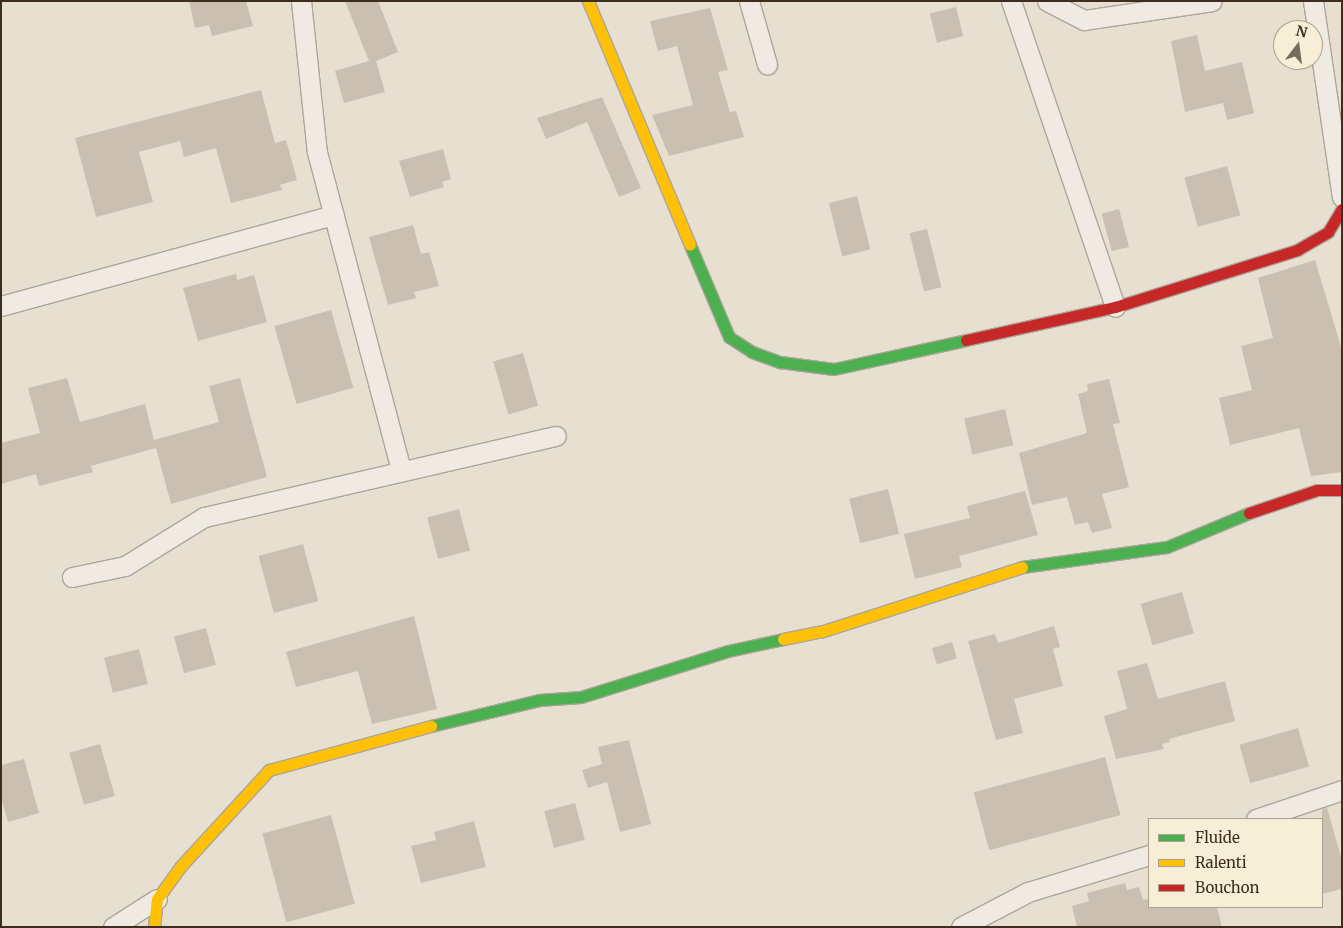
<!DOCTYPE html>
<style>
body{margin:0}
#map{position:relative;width:1343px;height:928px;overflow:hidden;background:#e7e0d1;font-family:Merriweather,serif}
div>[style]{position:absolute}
.building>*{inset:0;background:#cbbfb2;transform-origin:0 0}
.roads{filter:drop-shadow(1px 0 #ada599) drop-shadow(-1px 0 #ada599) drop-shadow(0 1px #ada599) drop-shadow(0 -1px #ada599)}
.street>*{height:19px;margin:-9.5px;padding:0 9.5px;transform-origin:9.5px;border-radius:9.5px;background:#efebe3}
.fast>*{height:11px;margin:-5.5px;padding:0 5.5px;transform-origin:5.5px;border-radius:5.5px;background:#4caf50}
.slow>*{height:11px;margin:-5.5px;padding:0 5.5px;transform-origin:5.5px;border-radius:5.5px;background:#ffc107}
.jam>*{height:11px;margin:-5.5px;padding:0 5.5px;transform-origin:5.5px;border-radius:5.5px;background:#c62828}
span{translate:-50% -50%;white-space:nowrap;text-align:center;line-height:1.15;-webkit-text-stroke:4px #f7eed8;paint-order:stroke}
.frame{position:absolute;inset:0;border:2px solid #3d2e20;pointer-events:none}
.legend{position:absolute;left:1148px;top:818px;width:175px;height:90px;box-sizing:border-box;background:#f7eed8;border:1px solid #ada18e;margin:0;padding:6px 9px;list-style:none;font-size:15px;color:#3d2e20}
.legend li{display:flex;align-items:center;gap:10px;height:25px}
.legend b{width:25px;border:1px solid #ada18e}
.north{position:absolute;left:1273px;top:20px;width:50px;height:50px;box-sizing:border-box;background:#f7eed8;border:1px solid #ada18e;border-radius:50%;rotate:15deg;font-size:14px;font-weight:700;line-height:20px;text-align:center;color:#3d2e20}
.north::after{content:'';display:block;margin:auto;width:18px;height:22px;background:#786c5e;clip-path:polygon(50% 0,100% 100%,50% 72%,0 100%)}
</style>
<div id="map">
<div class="building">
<i style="clip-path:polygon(189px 1px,246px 1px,253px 26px,212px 36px,209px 25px,195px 28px)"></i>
<i style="clip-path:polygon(345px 1px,378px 1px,398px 52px,376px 61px,385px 92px,344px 103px,335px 71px,369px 61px)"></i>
<i style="left:956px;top:7px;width:30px;height:27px;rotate:76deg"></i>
<i style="clip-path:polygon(710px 8px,728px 70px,718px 72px,730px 112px,736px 111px,744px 137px,669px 156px,652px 115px,693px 105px,677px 46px,658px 51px,650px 21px)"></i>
<i style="clip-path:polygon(1197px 35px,1205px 71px,1242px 62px,1254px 113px,1227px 120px,1223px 103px,1185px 112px,1171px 41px)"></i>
<i style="clip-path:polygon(261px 90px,275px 143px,286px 140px,297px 180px,280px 185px,282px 190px,231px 203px,216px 148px,184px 157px,180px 141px,139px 152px,153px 202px,96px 217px,75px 138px)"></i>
<i style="clip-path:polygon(602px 97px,641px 188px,619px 197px,587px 122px,546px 139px,537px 118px)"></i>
<i style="clip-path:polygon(443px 149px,451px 179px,442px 182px,444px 187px,410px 197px,399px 161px)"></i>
<i style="left:1227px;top:166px;width:51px;height:44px;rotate:75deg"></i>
<i style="left:857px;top:196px;width:55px;height:29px;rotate:76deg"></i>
<i style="left:1119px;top:209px;width:39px;height:18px;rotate:75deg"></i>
<i style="clip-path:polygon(413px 225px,421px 254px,429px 252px,439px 286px,414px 292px,416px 298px,388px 305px,369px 237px)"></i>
<i style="left:927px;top:229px;width:60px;height:18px;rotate:76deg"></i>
<i style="clip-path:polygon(1315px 260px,1342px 350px,1342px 472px,1311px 476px,1299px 428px,1230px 445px,1219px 398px,1252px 390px,1241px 346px,1273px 338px,1258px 278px)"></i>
<i style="clip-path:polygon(236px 274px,237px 280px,254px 275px,267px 322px,198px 341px,183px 288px)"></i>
<i style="left:331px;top:310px;width:81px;height:59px;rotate:74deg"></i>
<i style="left:523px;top:353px;width:55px;height:31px;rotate:74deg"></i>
<i style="clip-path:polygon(67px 378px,80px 422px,145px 404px,154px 440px,219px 422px,209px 386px,240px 378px,267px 477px,171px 504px,156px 448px,91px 466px,93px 472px,39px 486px,36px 474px,1px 484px,1px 443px,40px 433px,28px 388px)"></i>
<i style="clip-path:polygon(1109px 379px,1120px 423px,1113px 424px,1129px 487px,1102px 494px,1112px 528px,1092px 533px,1088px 522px,1075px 525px,1067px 497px,1032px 505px,1019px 453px,1087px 433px,1078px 394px,1088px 391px,1087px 384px)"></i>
<i style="left:1005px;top:409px;width:37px;height:42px;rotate:77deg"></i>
<i style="left:888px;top:489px;width:46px;height:40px;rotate:76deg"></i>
<i style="clip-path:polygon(1025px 491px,1038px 535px,959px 556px,962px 567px,915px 579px,904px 534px,970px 518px,967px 506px)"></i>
<i style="left:459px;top:509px;width:43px;height:33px;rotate:75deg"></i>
<i style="left:303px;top:544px;width:59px;height:46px;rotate:75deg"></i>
<i style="left:1182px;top:592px;width:43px;height:43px;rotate:74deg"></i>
<i style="clip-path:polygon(414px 616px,437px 709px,372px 724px,358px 671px,296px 687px,286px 652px)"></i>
<i style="clip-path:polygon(1054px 626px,1060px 647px,1053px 649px,1063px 686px,1014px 699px,1023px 733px,996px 740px,968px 641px,995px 634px,998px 643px)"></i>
<i style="left:206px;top:628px;width:38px;height:33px;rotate:75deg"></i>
<i style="left:952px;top:642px;width:17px;height:21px;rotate:73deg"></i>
<i style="left:139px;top:649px;width:36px;height:36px;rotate:76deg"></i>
<i style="clip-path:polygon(1147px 663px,1158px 699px,1225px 681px,1235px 721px,1169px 739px,1170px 742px,1162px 744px,1164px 749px,1116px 759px,1104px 716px,1127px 709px,1117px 671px)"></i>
<i style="left:1298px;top:728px;width:40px;height:61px;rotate:74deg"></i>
<i style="clip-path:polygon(629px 740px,651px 824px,620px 832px,607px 782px,588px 788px,582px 770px,602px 764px,598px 747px)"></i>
<i style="left:100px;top:744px;width:54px;height:32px;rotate:74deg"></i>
<i style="left:1105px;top:757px;width:60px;height:136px;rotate:75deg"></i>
<i style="clip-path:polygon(24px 759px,39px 813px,8px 822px,1px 797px,1px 765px)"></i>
<i style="left:575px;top:803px;width:38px;height:32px;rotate:75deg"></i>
<i style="clip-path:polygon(1327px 808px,1342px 860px,1342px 889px,1322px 894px,1322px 809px)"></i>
<i style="left:331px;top:815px;width:92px;height:71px;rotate:75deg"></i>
<i style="clip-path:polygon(474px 821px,486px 867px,421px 883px,411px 846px,436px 840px,434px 832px)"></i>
<i style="clip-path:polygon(1125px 883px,1127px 890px,1139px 887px,1143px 900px,1149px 899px,1149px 907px,1217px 907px,1222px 927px,1077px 927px,1072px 906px,1089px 901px,1087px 893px)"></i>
</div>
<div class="roads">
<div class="street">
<i style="left:301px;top:1px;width:152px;rotate:84deg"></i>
<i style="left:317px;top:152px;width:330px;rotate:75.2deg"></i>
<i style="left:749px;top:1px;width:66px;rotate:74.1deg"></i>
<i style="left:1011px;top:1px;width:323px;rotate:71.2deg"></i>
<i style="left:1047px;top:1px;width:42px;rotate:27.2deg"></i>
<i style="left:1084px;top:20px;width:129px;rotate:-8.4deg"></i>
<i style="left:1313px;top:1px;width:198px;rotate:81.6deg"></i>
<i style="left:1px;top:306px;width:345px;rotate:-15.3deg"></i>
<i style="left:72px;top:577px;width:54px;rotate:-11.7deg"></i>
<i style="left:125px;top:566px;width:93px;rotate:-31.8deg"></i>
<i style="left:204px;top:517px;width:361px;rotate:-13deg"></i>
<i style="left:1256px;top:819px;width:91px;rotate:-18.6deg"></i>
<i style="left:113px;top:927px;width:52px;rotate:-32.5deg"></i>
<i style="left:961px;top:927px;width:76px;rotate:-27.6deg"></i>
<i style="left:1028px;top:892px;width:127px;rotate:-17deg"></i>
</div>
<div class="fast">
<i style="left:690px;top:245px;width:100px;rotate:67deg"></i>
<i style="left:729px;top:337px;width:27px;rotate:33deg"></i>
<i style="left:752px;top:352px;width:30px;rotate:20deg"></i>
<i style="left:780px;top:362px;width:54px;rotate:7.4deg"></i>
<i style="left:834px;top:369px;width:135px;rotate:-12.4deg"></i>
<i style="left:1022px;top:567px;width:146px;rotate:-7.9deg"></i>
<i style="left:1167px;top:547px;width:89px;rotate:-22.5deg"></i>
<i style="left:431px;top:726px;width:111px;rotate:-13.5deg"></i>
<i style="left:539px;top:700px;width:42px;rotate:-4.1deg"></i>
<i style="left:581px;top:697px;width:154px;rotate:-17.4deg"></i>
<i style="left:728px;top:651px;width:56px;rotate:-12.3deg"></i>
</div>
<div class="slow">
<i style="left:588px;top:1px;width:264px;rotate:67.3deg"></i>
<i style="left:783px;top:639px;width:41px;rotate:-11.3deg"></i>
<i style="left:823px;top:631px;width:209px;rotate:-17.8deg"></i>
<i style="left:154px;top:927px;width:28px;rotate:-84deg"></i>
<i style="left:157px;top:899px;width:41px;rotate:-54deg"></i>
<i style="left:181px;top:866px;width:130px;rotate:-47.5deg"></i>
<i style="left:269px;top:770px;width:168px;rotate:-15.2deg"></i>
</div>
<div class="jam">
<i style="left:966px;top:340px;width:153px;rotate:-12.5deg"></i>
<i style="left:1115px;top:307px;width:191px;rotate:-17.4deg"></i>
<i style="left:1297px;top:250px;width:36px;rotate:-30deg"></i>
<i style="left:1328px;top:232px;width:27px;rotate:-59deg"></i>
<i style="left:1249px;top:513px;width:72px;rotate:-18.7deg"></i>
<i style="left:1317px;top:490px;width:25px"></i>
</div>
</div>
<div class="frame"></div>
<ul class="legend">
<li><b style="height:6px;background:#4caf50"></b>Fluide</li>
<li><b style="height:6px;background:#ffc107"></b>Ralenti</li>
<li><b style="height:6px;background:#c62828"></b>Bouchon</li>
</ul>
<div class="north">N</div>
</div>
